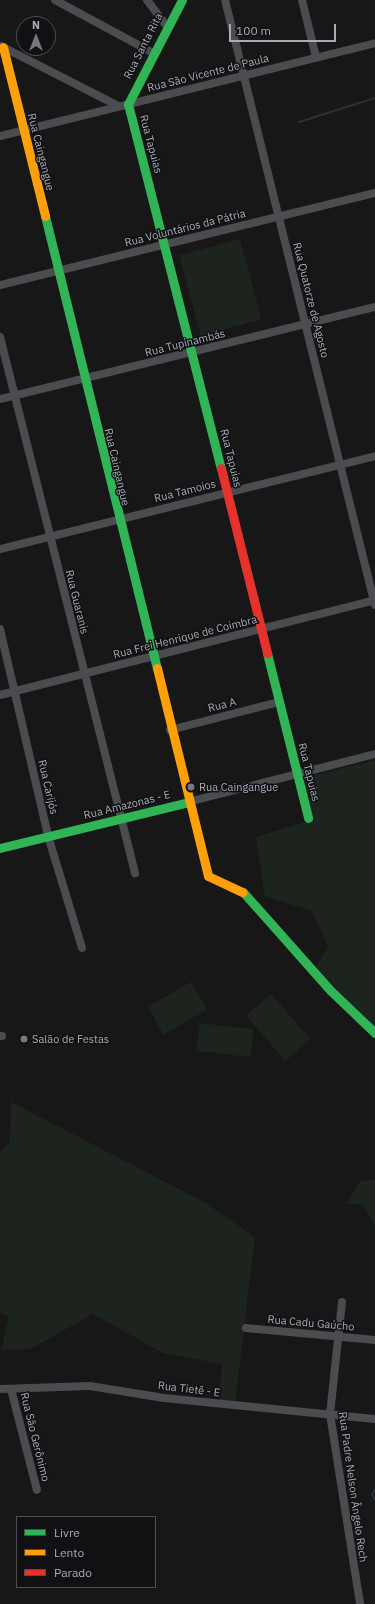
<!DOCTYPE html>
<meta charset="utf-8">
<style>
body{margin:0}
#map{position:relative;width:375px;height:1604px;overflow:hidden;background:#171717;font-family:"IBM Plex Sans",sans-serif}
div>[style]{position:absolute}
.green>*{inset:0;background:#1d241e;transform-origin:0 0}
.stream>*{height:2px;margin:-1px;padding:0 1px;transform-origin:1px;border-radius:1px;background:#2a3239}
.street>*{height:8px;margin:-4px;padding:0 4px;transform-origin:4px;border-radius:4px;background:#4b4c50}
.fast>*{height:9px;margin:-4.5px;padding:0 4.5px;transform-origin:4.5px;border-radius:4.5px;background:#30b455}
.slow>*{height:9px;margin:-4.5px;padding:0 4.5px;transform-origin:4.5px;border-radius:4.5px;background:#ff9f0a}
.jam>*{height:9px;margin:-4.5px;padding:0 4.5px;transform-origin:4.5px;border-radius:4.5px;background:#e5322d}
.dots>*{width:11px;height:11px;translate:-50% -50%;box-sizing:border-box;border:2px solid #111113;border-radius:50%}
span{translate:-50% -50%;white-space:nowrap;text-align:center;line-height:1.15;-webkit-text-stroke:3px #111113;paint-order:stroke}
.street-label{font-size:11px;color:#a8adb8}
.poi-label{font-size:11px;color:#a8adb8}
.left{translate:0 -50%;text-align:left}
.legend{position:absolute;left:16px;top:1516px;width:140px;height:72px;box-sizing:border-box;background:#111113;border:1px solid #4d4f55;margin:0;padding:5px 7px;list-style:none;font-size:12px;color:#a8adb8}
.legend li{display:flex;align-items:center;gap:8px;height:20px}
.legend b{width:20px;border:1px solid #4d4f55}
.north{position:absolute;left:16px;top:16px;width:40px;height:40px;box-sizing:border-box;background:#111113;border:1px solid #4d4f55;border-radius:50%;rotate:0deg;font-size:11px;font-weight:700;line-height:16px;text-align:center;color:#a8adb8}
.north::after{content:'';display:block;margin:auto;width:14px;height:18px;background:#757880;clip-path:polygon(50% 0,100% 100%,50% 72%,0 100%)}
.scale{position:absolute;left:229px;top:24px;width:107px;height:18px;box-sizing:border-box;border:2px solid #a8adb8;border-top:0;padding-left:5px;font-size:12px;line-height:14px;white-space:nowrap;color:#a8adb8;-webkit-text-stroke:3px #111113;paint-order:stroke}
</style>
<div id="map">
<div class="green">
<i style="left:240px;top:239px;width:83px;height:63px;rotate:75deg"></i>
<i style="clip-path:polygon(375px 760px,375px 1033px,315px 969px,328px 947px,312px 911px,265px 896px,256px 837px,311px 820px,303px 778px)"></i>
<i style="left:191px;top:982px;width:32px;height:50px;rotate:60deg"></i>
<i style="left:271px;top:994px;width:60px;height:33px;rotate:49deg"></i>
<i style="left:200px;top:1023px;width:54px;height:28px;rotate:7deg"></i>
<i style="clip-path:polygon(11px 1102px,204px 1202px,255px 1237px,235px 1403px,219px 1402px,222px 1364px,163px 1353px,93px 1314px,30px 1349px,1px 1350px,9px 1316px,0 1312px,0 1153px,10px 1142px)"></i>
<i style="clip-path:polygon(375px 1180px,375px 1227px,363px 1205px,347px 1204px,360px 1181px)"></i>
</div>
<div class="stream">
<i style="left:299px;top:122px;width:80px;rotate:-17.5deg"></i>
<i style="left:375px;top:1490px;width:6px;rotate:121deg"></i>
<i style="left:372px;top:1495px;width:6px;rotate:59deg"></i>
</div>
<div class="street">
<i style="left:55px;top:0;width:111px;rotate:28.4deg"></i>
<i style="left:147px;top:0;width:31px;rotate:53deg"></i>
<i style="left:225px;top:0;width:623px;rotate:76.08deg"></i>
<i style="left:302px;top:0;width:59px;rotate:76.2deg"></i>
<i style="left:1px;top:46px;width:131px;rotate:27.1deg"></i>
<i style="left:0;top:136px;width:386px;rotate:-13.9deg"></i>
<i style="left:0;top:285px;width:386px;rotate:-13.8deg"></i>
<i style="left:0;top:337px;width:553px;rotate:75.86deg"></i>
<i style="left:0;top:399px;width:386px;rotate:-13.8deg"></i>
<i style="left:0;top:549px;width:386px;rotate:-13.9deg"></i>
<i style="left:0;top:629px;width:212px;rotate:76.9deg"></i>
<i style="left:48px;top:836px;width:117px;rotate:73.1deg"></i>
<i style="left:0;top:695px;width:387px;rotate:-14.2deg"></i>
<i style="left:170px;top:730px;width:113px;rotate:-14.4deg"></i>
<i style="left:188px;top:802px;width:193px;rotate:-14.4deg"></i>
<i style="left:0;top:1036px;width:2px"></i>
<i style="left:342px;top:1302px;width:113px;rotate:96.1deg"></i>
<i style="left:330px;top:1414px;width:192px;rotate:81deg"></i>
<i style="left:246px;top:1328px;width:130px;rotate:5.3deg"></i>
<i style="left:0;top:1389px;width:90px;rotate:-1.9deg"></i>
<i style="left:90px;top:1386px;width:75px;rotate:9.2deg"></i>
<i style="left:164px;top:1398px;width:212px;rotate:5.7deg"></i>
<i style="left:11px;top:1389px;width:104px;rotate:75.6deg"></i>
</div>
<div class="fast">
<i style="left:182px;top:0;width:117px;rotate:117.4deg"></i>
<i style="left:128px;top:104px;width:376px;rotate:75.7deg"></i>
<i style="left:45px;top:216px;width:466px;rotate:76.1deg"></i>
<i style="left:267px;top:653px;width:170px;rotate:76deg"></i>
<i style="left:0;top:848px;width:194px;rotate:-13.7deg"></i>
<i style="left:243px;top:892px;width:132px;rotate:48.4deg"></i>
<i style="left:331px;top:991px;width:61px;rotate:43.7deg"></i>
</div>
<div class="slow">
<i style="left:3px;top:47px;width:174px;rotate:76deg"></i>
<i style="left:157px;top:668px;width:214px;rotate:76.2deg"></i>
<i style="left:208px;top:876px;width:38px;rotate:25deg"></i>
</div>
<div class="jam">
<i style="left:221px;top:468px;width:191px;rotate:76deg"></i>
</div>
<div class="dots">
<i style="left:191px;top:787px;background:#757880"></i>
<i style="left:24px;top:1039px;background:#757880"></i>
</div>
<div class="street-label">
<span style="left:143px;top:46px;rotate:-63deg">Rua Santa Rita</span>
<span style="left:208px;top:73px;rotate:-14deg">Rua São Vicente de Paula</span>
<span style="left:151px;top:144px;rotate:75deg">Rua Tapuias</span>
<span style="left:41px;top:152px;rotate:76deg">Rua Caingangue</span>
<span style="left:185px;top:228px;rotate:-14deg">Rua Voluntários da Pátria</span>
<span style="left:311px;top:300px;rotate:76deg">Rua Quatorze de Agosto</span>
<span style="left:185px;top:343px;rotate:-14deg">Rua Tupinambás</span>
<span style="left:231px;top:458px;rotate:76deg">Rua Tapuias</span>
<span style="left:117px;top:467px;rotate:77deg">Rua Caingangue</span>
<span style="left:185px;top:491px;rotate:-14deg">Rua Tamoios</span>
<span style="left:77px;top:602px;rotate:76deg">Rua Guaranis</span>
<span style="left:185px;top:637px;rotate:-14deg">Rua Frei Henrique de Coimbra</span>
<span style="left:222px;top:705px;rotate:-14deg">Rua A</span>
<span style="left:309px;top:772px;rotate:76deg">Rua Tapuias</span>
<span style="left:48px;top:787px;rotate:77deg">Rua Carijós</span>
<span style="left:127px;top:805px;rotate:-14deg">Rua Amazonas - E</span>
<span style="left:311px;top:1323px;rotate:5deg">Rua Cadu Gaúcho</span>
<span style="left:189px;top:1389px;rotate:7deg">Rua Tietê - E</span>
<span style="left:35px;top:1437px;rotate:76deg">Rua São Gerônimo</span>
<span style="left:353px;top:1487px;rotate:82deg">Rua Padre Nelson Ângelo Rech</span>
</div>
<div class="poi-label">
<span class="left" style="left:199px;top:787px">Rua Caingangue</span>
<span class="left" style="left:32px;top:1039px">Salão de Festas</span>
</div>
<ul class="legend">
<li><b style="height:5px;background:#30b455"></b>Livre</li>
<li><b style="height:5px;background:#ff9f0a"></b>Lento</li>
<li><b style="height:5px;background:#e5322d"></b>Parado</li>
</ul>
<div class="north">N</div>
<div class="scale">100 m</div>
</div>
